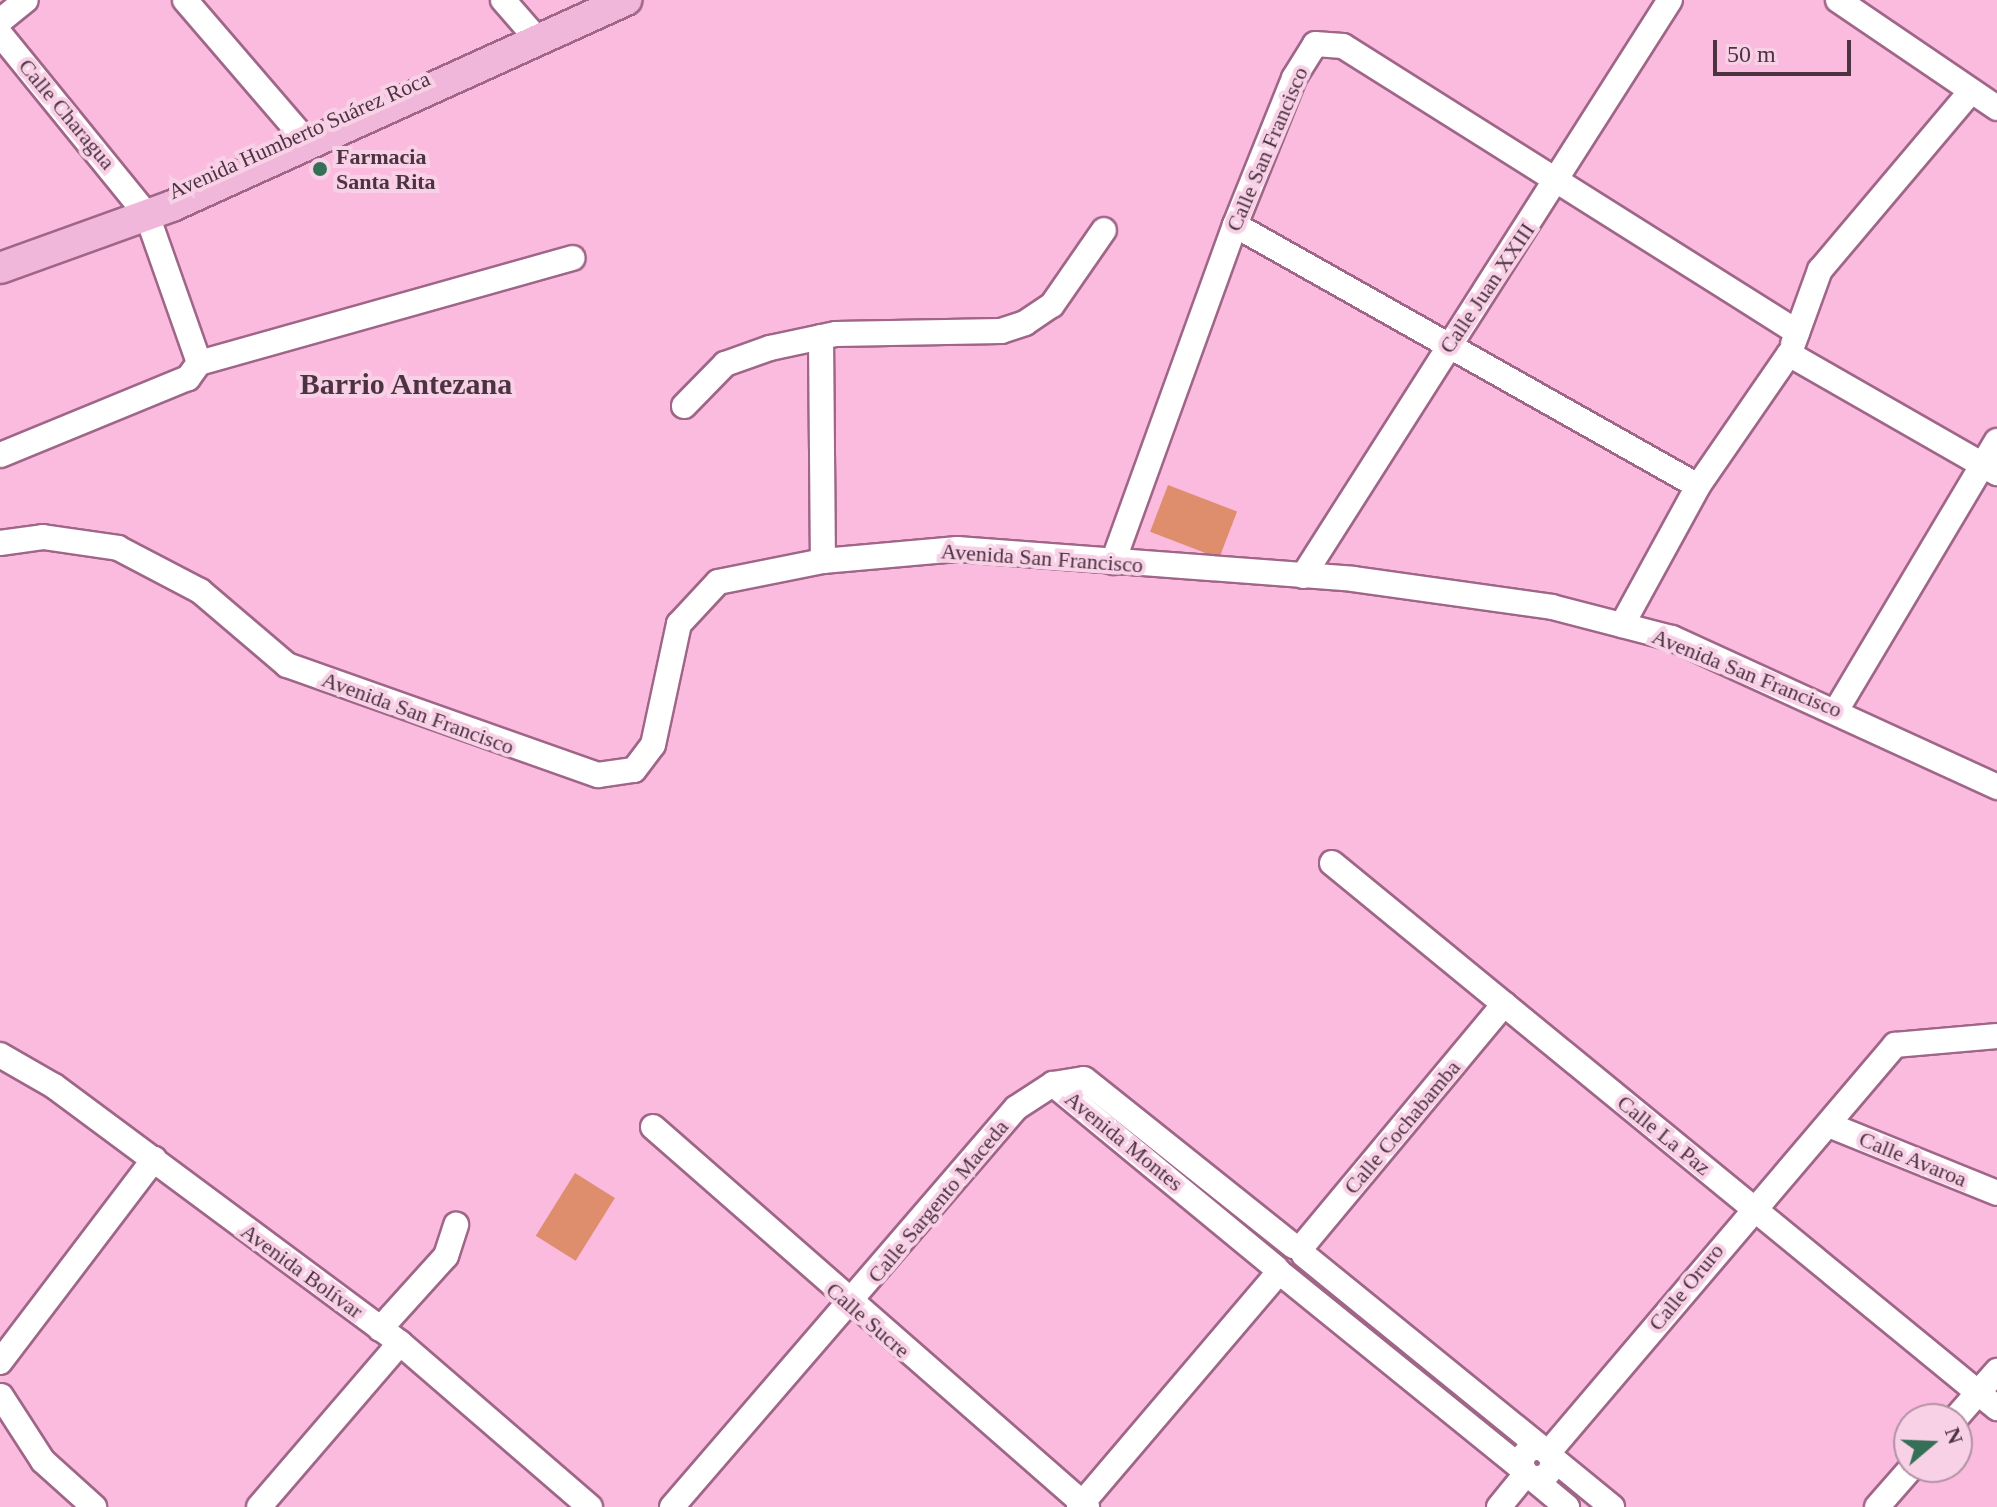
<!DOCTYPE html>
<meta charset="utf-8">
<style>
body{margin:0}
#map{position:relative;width:1997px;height:1507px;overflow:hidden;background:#fabbdf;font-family:"Times New Roman",serif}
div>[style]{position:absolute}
.green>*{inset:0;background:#de8e6c;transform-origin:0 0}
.roads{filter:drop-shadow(2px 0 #9f6688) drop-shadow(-2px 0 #9f6688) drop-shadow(0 2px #9f6688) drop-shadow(0 -2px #9f6688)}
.minor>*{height:24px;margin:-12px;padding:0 12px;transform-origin:12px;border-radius:12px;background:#fff}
.minor>.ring{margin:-12px;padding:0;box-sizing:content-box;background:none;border:24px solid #fff;border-radius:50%}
.major>*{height:30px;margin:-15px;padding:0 15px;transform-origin:15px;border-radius:15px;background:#f1b7da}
.dots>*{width:22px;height:22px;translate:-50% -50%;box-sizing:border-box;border:4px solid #f8d1e6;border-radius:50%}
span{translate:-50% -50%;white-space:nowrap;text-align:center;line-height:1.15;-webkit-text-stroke:8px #f8d1e6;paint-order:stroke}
.street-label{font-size:22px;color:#4c3341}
.poi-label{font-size:22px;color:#4c3341;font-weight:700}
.left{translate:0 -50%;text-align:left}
.district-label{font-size:30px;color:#4c3341;font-weight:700}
.north{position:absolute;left:1893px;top:1403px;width:80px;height:80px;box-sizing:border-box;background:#f8d1e6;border:2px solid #b392a4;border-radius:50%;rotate:71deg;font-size:22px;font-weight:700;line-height:32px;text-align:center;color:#4c3341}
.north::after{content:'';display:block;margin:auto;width:28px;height:36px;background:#366f57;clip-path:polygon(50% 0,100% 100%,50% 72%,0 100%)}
.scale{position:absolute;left:1713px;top:40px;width:138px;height:36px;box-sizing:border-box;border:4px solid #4c3341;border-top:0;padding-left:10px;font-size:24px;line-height:28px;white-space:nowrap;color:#4c3341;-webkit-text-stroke:6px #f8d1e6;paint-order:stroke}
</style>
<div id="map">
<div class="green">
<i style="left:1168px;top:485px;width:74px;height:50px;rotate:21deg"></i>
<i style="left:575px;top:1173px;width:47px;height:74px;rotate:32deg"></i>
</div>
<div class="roads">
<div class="minor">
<i style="left:185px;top:0;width:179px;rotate:49.3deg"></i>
<i style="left:503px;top:0;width:41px;rotate:48.9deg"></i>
<i style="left:1838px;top:0;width:192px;rotate:34.2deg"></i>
<i style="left:0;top:21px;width:33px;rotate:-39deg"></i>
<i style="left:0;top:34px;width:233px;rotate:50.9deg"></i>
<i style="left:147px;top:215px;width:157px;rotate:70.6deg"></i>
<i style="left:199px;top:363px;width:19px;rotate:126deg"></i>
<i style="left:188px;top:378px;width:203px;rotate:157.7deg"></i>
<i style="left:1235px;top:225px;width:531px;rotate:29.41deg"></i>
<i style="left:821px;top:337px;width:224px;rotate:89.5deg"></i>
<i style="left:1793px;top:344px;width:79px;rotate:-70deg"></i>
<i style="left:1820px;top:270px;width:234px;rotate:-49.8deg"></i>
<i style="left:199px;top:363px;width:388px;rotate:-15.7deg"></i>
<i style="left:684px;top:406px;width:59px;rotate:-45.7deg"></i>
<i style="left:725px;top:364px;width:48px;rotate:-19.6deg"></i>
<i style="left:770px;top:348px;width:67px;rotate:-12deg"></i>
<i style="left:836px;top:334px;width:165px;rotate:-1deg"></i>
<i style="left:1001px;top:331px;width:25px;rotate:-18deg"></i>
<i style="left:1025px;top:323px;width:32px;rotate:-34deg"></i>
<i style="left:1052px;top:305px;width:91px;rotate:-55.3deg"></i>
<i style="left:0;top:543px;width:43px;rotate:-7.9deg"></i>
<i style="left:43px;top:537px;width:76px;rotate:8.3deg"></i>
<i style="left:118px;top:548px;width:93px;rotate:27.7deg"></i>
<i style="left:200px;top:591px;width:114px;rotate:40.4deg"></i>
<i style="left:287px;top:665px;width:330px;rotate:19.5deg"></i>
<i style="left:598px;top:775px;width:36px;rotate:-8deg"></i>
<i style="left:634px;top:770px;width:31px;rotate:-53deg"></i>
<i style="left:653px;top:745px;width:124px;rotate:-77.9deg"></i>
<i style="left:679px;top:624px;width:57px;rotate:-47.1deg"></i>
<i style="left:718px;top:582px;width:107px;rotate:-11.3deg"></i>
<i style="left:823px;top:561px;width:135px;rotate:-5.1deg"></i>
<i style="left:957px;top:549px;width:397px;rotate:4.3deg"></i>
<i style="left:1353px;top:579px;width:201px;rotate:8deg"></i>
<i style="left:1552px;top:607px;width:124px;rotate:14.5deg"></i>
<i style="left:1672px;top:638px;width:358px;rotate:24.6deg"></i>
<i style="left:1113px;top:562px;width:358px;rotate:-70.1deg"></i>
<i style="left:1235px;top:225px;width:158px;rotate:-68.1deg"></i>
<i style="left:1294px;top:78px;width:40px;rotate:-58deg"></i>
<i style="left:1315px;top:44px;width:28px;rotate:4deg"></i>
<i style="left:1343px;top:46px;width:537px;rotate:32.21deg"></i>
<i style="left:1303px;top:576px;width:683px;rotate:-57.5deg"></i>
<i style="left:1622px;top:625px;width:158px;rotate:-61.3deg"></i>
<i style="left:1698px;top:486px;width:160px;rotate:-55.4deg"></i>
<i style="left:1789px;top:354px;width:240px;rotate:29.8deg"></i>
<i style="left:1837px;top:709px;width:312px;rotate:-59.2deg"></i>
<i style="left:1332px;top:863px;width:860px;rotate:39.34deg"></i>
<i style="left:0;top:1055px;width:62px;rotate:29.9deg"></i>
<i style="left:54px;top:1086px;width:431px;rotate:36.6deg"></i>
<i style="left:400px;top:1343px;width:251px;rotate:40.8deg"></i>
<i style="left:1053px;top:1084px;width:289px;rotate:39.5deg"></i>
<i style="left:1829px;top:1125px;width:181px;rotate:22deg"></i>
<i style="left:653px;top:1127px;width:577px;rotate:41.2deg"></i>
<i style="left:1300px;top:1249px;width:319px;rotate:-50.2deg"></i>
<i style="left:1304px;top:1255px;width:309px;rotate:39.1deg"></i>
<i style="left:1283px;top:1275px;width:310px;rotate:39deg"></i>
<i style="left:380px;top:1329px;width:98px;rotate:-47.9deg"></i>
<i style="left:446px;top:1256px;width:33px;rotate:-72deg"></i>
<i style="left:0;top:1362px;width:255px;rotate:-52.8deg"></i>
<i style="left:1px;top:1396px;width:77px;rotate:57.1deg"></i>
<i style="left:43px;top:1461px;width:69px;rotate:42deg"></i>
<i style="left:1955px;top:1419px;width:64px;rotate:-48.8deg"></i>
<i class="ring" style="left:1522px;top:1448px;width:6px;height:6px"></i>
<i style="left:1548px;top:1453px;width:536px;rotate:-49.62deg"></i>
<i style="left:1895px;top:1045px;width:102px;rotate:-5deg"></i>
<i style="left:1551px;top:1457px;width:79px;rotate:39.3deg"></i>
<i style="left:1531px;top:1477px;width:47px;rotate:39.8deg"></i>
<i style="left:259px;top:1507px;width:216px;rotate:-49.3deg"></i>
<i style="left:672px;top:1507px;width:527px;rotate:-49.23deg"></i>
<i style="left:1016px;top:1108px;width:44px;rotate:-33deg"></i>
<i style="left:1053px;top:1084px;width:31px;rotate:-9deg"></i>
<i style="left:1084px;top:1079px;width:268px;rotate:38.6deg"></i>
<i style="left:1079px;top:1507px;width:309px;rotate:-49.6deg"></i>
<i style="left:1499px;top:1507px;width:43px;rotate:-50.7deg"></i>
<i style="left:1877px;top:1507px;width:53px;rotate:-48.8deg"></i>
</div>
<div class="major">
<i style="left:0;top:268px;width:183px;rotate:-19.8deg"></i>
<i style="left:172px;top:206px;width:499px;rotate:-24.4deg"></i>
</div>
</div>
<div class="dots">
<i style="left:320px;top:169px;background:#366f57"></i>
</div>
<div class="street-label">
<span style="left:67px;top:114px;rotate:50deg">Calle Charagua</span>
<span style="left:299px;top:135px;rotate:-24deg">Avenida Humberto Suárez Roca</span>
<span style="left:1267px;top:149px;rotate:-67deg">Calle San Francisco</span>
<span style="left:1487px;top:288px;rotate:-56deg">Calle Juan XXIII</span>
<span style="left:1042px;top:558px;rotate:4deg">Avenida San Francisco</span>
<span style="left:1747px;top:673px;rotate:22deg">Avenida San Francisco</span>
<span style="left:418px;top:713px;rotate:20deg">Avenida San Francisco</span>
<span style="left:1402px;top:1127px;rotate:-50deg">Calle Cochabamba</span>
<span style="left:1664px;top:1135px;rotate:39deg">Calle La Paz</span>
<span style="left:1124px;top:1141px;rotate:39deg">Avenida Montes</span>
<span style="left:1913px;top:1159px;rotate:22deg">Calle Avaroa</span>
<span style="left:938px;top:1201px;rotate:-50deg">Calle Sargento Maceda</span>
<span style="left:302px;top:1271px;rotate:36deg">Avenida Bolívar</span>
<span style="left:1686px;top:1287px;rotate:-51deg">Calle Oruro</span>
<span style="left:868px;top:1320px;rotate:41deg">Calle Sucre</span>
</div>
<div class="poi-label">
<span class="left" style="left:336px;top:169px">Farmacia<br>Santa Rita</span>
</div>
<div class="district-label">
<span style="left:406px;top:384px">Barrio Antezana</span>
</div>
<div class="north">N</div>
<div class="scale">50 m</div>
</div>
